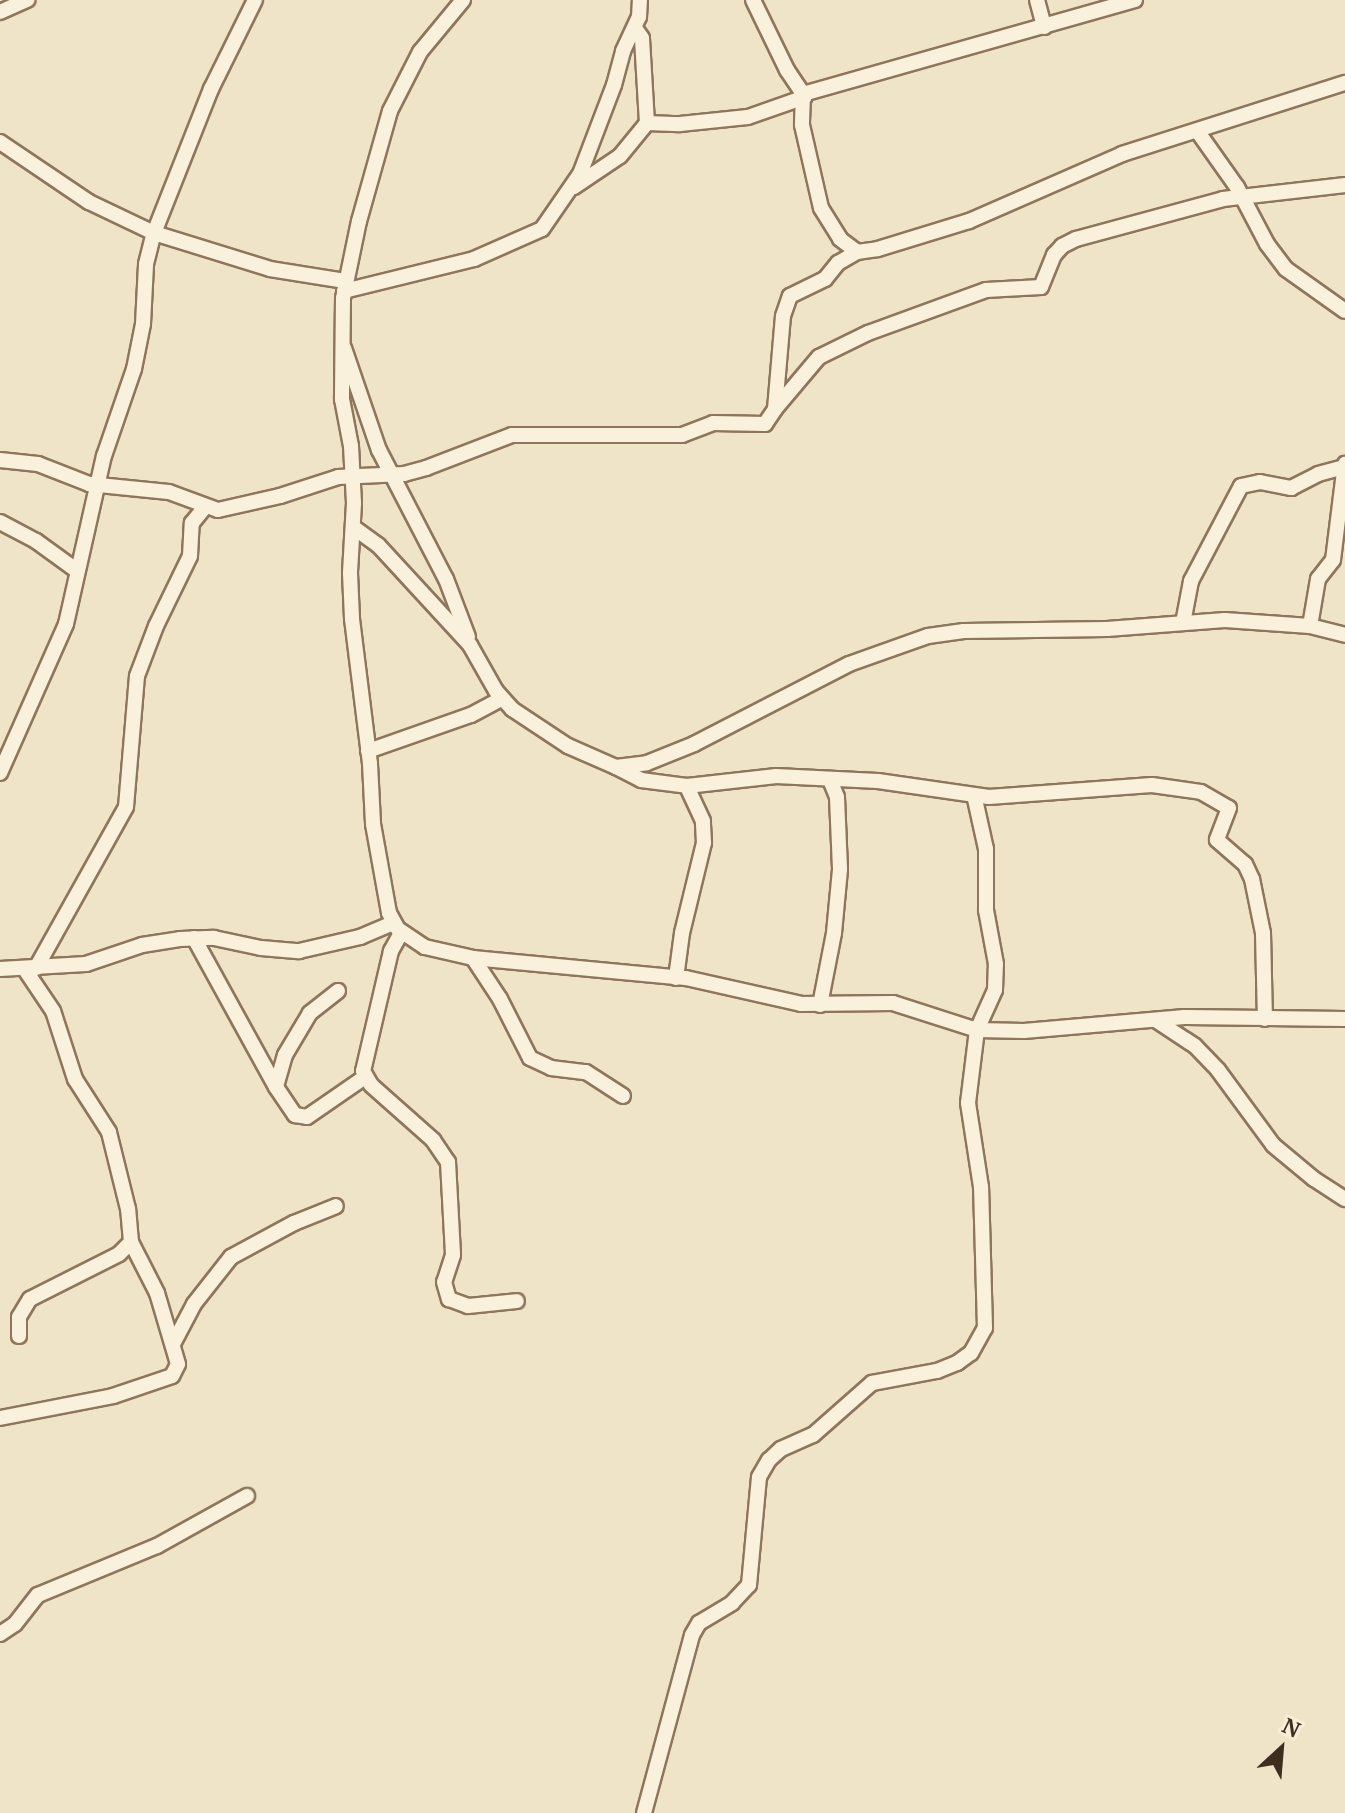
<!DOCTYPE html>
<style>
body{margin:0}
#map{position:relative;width:1345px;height:1813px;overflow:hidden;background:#f0e4c8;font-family:"PT Serif",serif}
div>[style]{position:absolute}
.roads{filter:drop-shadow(2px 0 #8d765c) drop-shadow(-2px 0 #8d765c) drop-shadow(0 2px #8d765c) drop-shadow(0 -2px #8d765c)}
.minor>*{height:14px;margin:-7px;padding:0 7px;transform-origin:7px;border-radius:7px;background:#faf1dc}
span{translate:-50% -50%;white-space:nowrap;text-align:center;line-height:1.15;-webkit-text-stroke:7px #f7eed8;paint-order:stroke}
.north{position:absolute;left:1241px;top:1709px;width:80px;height:80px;-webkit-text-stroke:6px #f7eed8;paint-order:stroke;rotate:26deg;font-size:22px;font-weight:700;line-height:32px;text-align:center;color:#3d2e20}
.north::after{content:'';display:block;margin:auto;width:28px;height:36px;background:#3d2e20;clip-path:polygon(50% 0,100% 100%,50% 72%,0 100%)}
</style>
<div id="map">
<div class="roads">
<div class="minor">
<i style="left:463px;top:0;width:67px;rotate:129.6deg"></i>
<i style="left:420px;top:52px;width:66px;rotate:117deg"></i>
<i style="left:390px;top:111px;width:114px;rotate:105.7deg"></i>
<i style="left:359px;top:221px;width:79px;rotate:101.7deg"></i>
<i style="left:343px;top:298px;width:101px;rotate:90.6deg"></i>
<i style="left:342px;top:399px;width:48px;rotate:79.2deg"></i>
<i style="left:351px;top:446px;width:57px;rotate:87deg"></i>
<i style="left:354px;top:503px;width:70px;rotate:93.3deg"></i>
<i style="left:350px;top:573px;width:46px;rotate:87.5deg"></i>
<i style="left:352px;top:619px;width:146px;rotate:82.9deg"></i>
<i style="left:370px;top:764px;width:60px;rotate:87.1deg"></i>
<i style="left:373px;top:824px;width:90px;rotate:79.8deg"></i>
<i style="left:389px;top:913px;width:18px;rotate:61deg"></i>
<i style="left:398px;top:929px;width:32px;rotate:34deg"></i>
<i style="left:425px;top:947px;width:49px;rotate:12.9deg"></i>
<i style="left:473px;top:958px;width:214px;rotate:5.4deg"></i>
<i style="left:686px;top:978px;width:118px;rotate:12.7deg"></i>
<i style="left:801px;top:1004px;width:92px;rotate:-0.6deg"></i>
<i style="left:893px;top:1003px;width:88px;rotate:17.8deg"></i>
<i style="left:977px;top:1030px;width:47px;rotate:1.2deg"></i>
<i style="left:1024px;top:1031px;width:161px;rotate:-5deg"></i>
<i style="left:1184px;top:1017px;width:161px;rotate:0.7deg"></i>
<i style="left:753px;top:0;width:78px;rotate:64.1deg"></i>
<i style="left:787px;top:70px;width:29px;rotate:56deg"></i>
<i style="left:803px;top:94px;width:31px;rotate:92deg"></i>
<i style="left:802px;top:125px;width:85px;rotate:77.1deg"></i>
<i style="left:821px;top:208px;width:36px;rotate:58deg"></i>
<i style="left:840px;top:239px;width:21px;rotate:37deg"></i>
<i style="left:857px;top:252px;width:21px;rotate:-8deg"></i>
<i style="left:878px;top:249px;width:95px;rotate:-17.1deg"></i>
<i style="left:969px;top:221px;width:167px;rotate:-23.6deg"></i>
<i style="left:1122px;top:154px;width:234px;rotate:-17.7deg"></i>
<i style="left:1037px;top:0;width:28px;rotate:75deg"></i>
<i style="left:0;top:12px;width:30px;rotate:-24deg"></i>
<i style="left:803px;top:94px;width:345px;rotate:-15.8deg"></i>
<i style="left:647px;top:123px;width:33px;rotate:2deg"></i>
<i style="left:680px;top:124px;width:68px;rotate:-5.9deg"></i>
<i style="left:748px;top:117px;width:60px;rotate:-19.3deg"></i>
<i style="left:1198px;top:132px;width:67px;rotate:54.7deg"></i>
<i style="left:1237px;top:187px;width:64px;rotate:62.2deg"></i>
<i style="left:1267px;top:244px;width:31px;rotate:53deg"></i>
<i style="left:1286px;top:269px;width:72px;rotate:35.4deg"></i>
<i style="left:0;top:142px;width:107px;rotate:34deg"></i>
<i style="left:89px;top:202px;width:72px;rotate:25.5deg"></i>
<i style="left:154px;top:233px;width:121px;rotate:17.2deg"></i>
<i style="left:270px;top:269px;width:76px;rotate:9.1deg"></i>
<i style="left:574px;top:187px;width:55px;rotate:-34deg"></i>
<i style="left:620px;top:156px;width:43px;rotate:-50.7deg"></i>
<i style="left:647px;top:123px;width:85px;rotate:-93.4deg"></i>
<i style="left:642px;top:38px;width:12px;rotate:-125deg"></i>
<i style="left:344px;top:291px;width:134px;rotate:-13.8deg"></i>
<i style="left:474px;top:259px;width:74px;rotate:-23.8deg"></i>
<i style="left:542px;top:229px;width:67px;rotate:-55.4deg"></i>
<i style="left:580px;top:174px;width:95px;rotate:-69.1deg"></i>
<i style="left:614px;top:85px;width:35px;rotate:-75deg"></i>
<i style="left:623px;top:51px;width:38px;rotate:-65deg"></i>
<i style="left:639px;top:17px;width:17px;rotate:-87deg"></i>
<i style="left:344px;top:348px;width:108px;rotate:71.1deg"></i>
<i style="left:379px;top:450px;width:145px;rotate:62.6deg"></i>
<i style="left:446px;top:579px;width:62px;rotate:69.2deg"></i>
<i style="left:775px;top:409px;width:68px;rotate:-49.8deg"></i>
<i style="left:819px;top:357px;width:55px;rotate:-26.1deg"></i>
<i style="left:868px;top:333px;width:126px;rotate:-20deg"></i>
<i style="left:986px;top:290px;width:55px;rotate:-3.1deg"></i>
<i style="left:1041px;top:287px;width:35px;rotate:-68deg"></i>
<i style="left:1054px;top:255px;width:12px;rotate:-48deg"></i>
<i style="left:1062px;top:246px;width:16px;rotate:-27deg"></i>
<i style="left:1076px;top:239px;width:152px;rotate:-15.2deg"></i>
<i style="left:1223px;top:199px;width:123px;rotate:-6.5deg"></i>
<i style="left:0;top:460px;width:38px;rotate:6deg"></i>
<i style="left:38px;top:464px;width:55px;rotate:21.4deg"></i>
<i style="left:89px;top:484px;width:80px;rotate:5.7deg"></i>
<i style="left:169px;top:492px;width:52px;rotate:20.2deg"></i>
<i style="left:218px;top:510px;width:64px;rotate:-12.7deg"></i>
<i style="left:280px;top:496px;width:61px;rotate:-18.1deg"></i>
<i style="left:338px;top:477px;width:66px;rotate:-2.6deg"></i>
<i style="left:404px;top:474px;width:23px;rotate:-15deg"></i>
<i style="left:426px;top:468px;width:92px;rotate:-21deg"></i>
<i style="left:512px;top:435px;width:170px"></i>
<i style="left:682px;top:435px;width:33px;rotate:-21deg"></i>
<i style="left:713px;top:423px;width:52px;rotate:1.1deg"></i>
<i style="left:765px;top:424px;width:18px;rotate:-56deg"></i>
<i style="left:775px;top:409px;width:93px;rotate:-85.1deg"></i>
<i style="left:783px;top:316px;width:21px;rotate:-71deg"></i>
<i style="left:790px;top:296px;width:39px;rotate:-26deg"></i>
<i style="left:825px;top:279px;width:21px;rotate:-51deg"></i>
<i style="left:838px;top:263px;width:22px;rotate:-30deg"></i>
<i style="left:0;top:522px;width:41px;rotate:27.8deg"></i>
<i style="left:36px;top:541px;width:49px;rotate:35.9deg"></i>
<i style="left:353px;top:527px;width:31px;rotate:36deg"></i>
<i style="left:378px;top:545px;width:136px;rotate:47.4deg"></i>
<i style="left:470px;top:645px;width:53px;rotate:60.5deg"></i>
<i style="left:496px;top:691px;width:24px;rotate:48deg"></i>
<i style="left:512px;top:709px;width:67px;rotate:33.5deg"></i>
<i style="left:568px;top:746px;width:52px;rotate:23.6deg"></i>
<i style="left:616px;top:767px;width:31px;rotate:-7deg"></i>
<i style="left:647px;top:763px;width:51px;rotate:-22deg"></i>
<i style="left:694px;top:744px;width:174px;rotate:-27.3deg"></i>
<i style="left:849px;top:664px;width:84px;rotate:-19.5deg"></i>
<i style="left:928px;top:636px;width:36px;rotate:-8deg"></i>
<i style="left:964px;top:631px;width:143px;rotate:-0.8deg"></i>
<i style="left:1107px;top:629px;width:118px;rotate:-4.4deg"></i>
<i style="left:1225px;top:620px;width:85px;rotate:4deg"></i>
<i style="left:1310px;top:626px;width:36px;rotate:14deg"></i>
<i style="left:1183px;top:623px;width:43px;rotate:-79.2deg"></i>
<i style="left:1191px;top:581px;width:107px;rotate:-62.2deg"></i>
<i style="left:1241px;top:486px;width:19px;rotate:-12deg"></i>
<i style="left:1260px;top:482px;width:32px;rotate:11deg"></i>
<i style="left:1291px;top:488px;width:30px;rotate:-27deg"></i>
<i style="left:1318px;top:474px;width:27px;rotate:-15deg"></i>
<i style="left:1310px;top:626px;width:48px;rotate:-80.3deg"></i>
<i style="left:1318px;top:579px;width:24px;rotate:-52deg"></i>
<i style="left:1333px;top:560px;width:97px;rotate:-82.9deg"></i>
<i style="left:368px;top:751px;width:109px;rotate:-19.3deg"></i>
<i style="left:471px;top:715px;width:34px;rotate:-28deg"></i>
<i style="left:616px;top:767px;width:28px;rotate:27deg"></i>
<i style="left:641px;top:780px;width:46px;rotate:7.4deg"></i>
<i style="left:687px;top:786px;width:90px;rotate:-6.4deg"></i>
<i style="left:776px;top:776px;width:102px;rotate:2.8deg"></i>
<i style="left:878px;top:781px;width:112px;rotate:8.2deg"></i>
<i style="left:989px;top:797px;width:163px;rotate:-4.2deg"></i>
<i style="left:1152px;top:785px;width:49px;rotate:8.1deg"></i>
<i style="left:1201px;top:792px;width:32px;rotate:30deg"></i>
<i style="left:1229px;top:808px;width:34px;rotate:111deg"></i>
<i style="left:1217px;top:840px;width:37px;rotate:41deg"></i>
<i style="left:1245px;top:864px;width:17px;rotate:65deg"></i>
<i style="left:1252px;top:879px;width:55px;rotate:78.5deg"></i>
<i style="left:1263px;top:933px;width:86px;rotate:88.7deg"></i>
<i style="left:0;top:773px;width:163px;rotate:-66.1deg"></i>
<i style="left:66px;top:624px;width:172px;rotate:-77.3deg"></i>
<i style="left:104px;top:456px;width:92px;rotate:-71deg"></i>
<i style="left:134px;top:369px;width:46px;rotate:-78.7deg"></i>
<i style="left:143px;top:324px;width:60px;rotate:-87.1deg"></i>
<i style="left:146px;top:264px;width:32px;rotate:-76deg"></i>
<i style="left:154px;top:233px;width:155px;rotate:-68.4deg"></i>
<i style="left:211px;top:89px;width:99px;rotate:-63.7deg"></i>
<i style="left:401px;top:933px;width:21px;rotate:119deg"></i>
<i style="left:391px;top:951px;width:123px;rotate:103.1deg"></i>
<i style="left:363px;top:1071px;width:16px;rotate:60deg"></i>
<i style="left:371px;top:1085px;width:83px;rotate:41.6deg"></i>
<i style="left:433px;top:1140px;width:27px;rotate:56deg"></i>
<i style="left:448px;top:1162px;width:93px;rotate:86.9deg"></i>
<i style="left:453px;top:1255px;width:28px;rotate:108deg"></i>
<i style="left:444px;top:1282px;width:18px;rotate:74deg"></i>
<i style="left:449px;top:1299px;width:20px;rotate:20deg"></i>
<i style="left:468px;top:1306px;width:49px;rotate:-5.8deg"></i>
<i style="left:194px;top:938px;width:170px;rotate:61.2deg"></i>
<i style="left:473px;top:958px;width:49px;rotate:56.6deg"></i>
<i style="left:500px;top:999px;width:66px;rotate:63deg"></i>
<i style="left:530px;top:1058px;width:23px;rotate:25deg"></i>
<i style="left:551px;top:1068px;width:35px;rotate:7deg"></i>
<i style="left:586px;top:1072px;width:44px;rotate:33deg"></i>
<i style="left:36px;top:968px;width:184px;rotate:-60.8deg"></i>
<i style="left:126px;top:807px;width:131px;rotate:-85.2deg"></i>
<i style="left:137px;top:676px;width:53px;rotate:-69.2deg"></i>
<i style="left:156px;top:626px;width:78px;rotate:-64.1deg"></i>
<i style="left:190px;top:556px;width:33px;rotate:-87deg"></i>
<i style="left:192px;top:523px;width:19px;rotate:-51deg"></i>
<i style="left:0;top:969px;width:86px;rotate:-3.3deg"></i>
<i style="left:86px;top:964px;width:59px;rotate:-18.7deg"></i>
<i style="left:142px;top:945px;width:38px;rotate:-9deg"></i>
<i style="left:180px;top:939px;width:34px;rotate:-2deg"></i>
<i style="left:214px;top:938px;width:48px;rotate:12deg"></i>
<i style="left:261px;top:948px;width:38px;rotate:5deg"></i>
<i style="left:299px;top:951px;width:63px;rotate:-12.9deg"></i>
<i style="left:360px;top:937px;width:36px;rotate:-23deg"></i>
<i style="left:676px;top:978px;width:45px;rotate:-82.4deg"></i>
<i style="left:682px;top:933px;width:93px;rotate:-76.3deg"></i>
<i style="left:704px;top:843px;width:22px;rotate:-93deg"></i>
<i style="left:703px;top:821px;width:38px;rotate:-115deg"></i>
<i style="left:338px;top:991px;width:36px;rotate:142deg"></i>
<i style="left:310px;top:1013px;width:49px;rotate:120.8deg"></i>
<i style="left:285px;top:1055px;width:33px;rotate:106deg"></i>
<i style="left:276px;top:1087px;width:34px;rotate:56deg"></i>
<i style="left:295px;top:1115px;width:12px;rotate:9deg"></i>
<i style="left:307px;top:1117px;width:70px;rotate:-34.6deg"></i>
<i style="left:820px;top:1005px;width:73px;rotate:-79deg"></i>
<i style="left:834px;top:933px;width:64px;rotate:-84.6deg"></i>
<i style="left:840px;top:869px;width:72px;rotate:-92.4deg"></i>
<i style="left:837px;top:797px;width:18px;rotate:-112deg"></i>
<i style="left:1157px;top:1021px;width:45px;rotate:33.3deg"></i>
<i style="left:1195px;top:1046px;width:33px;rotate:46deg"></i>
<i style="left:1218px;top:1070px;width:93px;rotate:53.7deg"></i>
<i style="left:1273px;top:1145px;width:53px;rotate:39.7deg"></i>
<i style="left:1314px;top:1179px;width:37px;rotate:33deg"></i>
<i style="left:19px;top:1336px;width:19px;rotate:-90deg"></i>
<i style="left:19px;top:1317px;width:21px;rotate:-59deg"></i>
<i style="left:30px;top:1299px;width:100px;rotate:-26.8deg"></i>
<i style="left:119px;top:1254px;width:17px;rotate:-45deg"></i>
<i style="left:173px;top:1344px;width:45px;rotate:-62.3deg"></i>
<i style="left:194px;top:1304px;width:60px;rotate:-51.8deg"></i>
<i style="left:231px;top:1257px;width:72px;rotate:-28.4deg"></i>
<i style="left:294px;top:1223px;width:45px;rotate:-22deg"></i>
<i style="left:0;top:1418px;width:115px;rotate:-11deg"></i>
<i style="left:113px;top:1396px;width:62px;rotate:-18.7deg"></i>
<i style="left:172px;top:1376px;width:13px;rotate:-63deg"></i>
<i style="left:178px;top:1364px;width:74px;rotate:-106.5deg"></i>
<i style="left:157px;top:1293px;width:57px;rotate:-117deg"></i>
<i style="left:131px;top:1242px;width:33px;rotate:-95deg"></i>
<i style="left:128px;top:1209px;width:79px;rotate:-103.9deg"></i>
<i style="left:109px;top:1132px;width:63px;rotate:-122.7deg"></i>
<i style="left:75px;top:1079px;width:71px;rotate:-107.9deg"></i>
<i style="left:53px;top:1011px;width:52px;rotate:-124deg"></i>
<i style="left:0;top:1634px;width:18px;rotate:-34deg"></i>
<i style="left:15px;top:1624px;width:37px;rotate:-52deg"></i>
<i style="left:38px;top:1595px;width:129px;rotate:-22.4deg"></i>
<i style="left:157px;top:1546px;width:103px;rotate:-29.1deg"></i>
<i style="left:644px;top:1813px;width:184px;rotate:-74.9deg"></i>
<i style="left:692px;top:1635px;width:14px;rotate:-60deg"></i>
<i style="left:699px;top:1623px;width:39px;rotate:-31deg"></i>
<i style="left:732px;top:1603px;width:25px;rotate:-47deg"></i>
<i style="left:749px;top:1585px;width:108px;rotate:-84.7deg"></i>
<i style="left:759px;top:1477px;width:20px;rotate:-60deg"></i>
<i style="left:769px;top:1460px;width:16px;rotate:-43deg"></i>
<i style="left:781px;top:1449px;width:35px;rotate:-24deg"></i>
<i style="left:813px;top:1435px;width:79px;rotate:-41.4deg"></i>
<i style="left:872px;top:1383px;width:66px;rotate:-10.5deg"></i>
<i style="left:937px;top:1371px;width:22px;rotate:-22deg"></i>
<i style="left:957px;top:1363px;width:17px;rotate:-36deg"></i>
<i style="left:971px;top:1353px;width:29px;rotate:-61deg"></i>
<i style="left:985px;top:1328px;width:141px;rotate:-91.6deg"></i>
<i style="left:981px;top:1187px;width:85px;rotate:-98.8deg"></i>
<i style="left:968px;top:1103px;width:74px;rotate:-83deg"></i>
<i style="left:977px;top:1030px;width:44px;rotate:-65.8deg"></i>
<i style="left:995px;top:990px;width:26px;rotate:-88deg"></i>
<i style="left:996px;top:964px;width:55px;rotate:-100.5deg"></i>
<i style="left:986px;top:910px;width:61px;rotate:-90deg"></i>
<i style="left:986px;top:849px;width:55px;rotate:-102.5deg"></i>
</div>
</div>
<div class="north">N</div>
</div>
